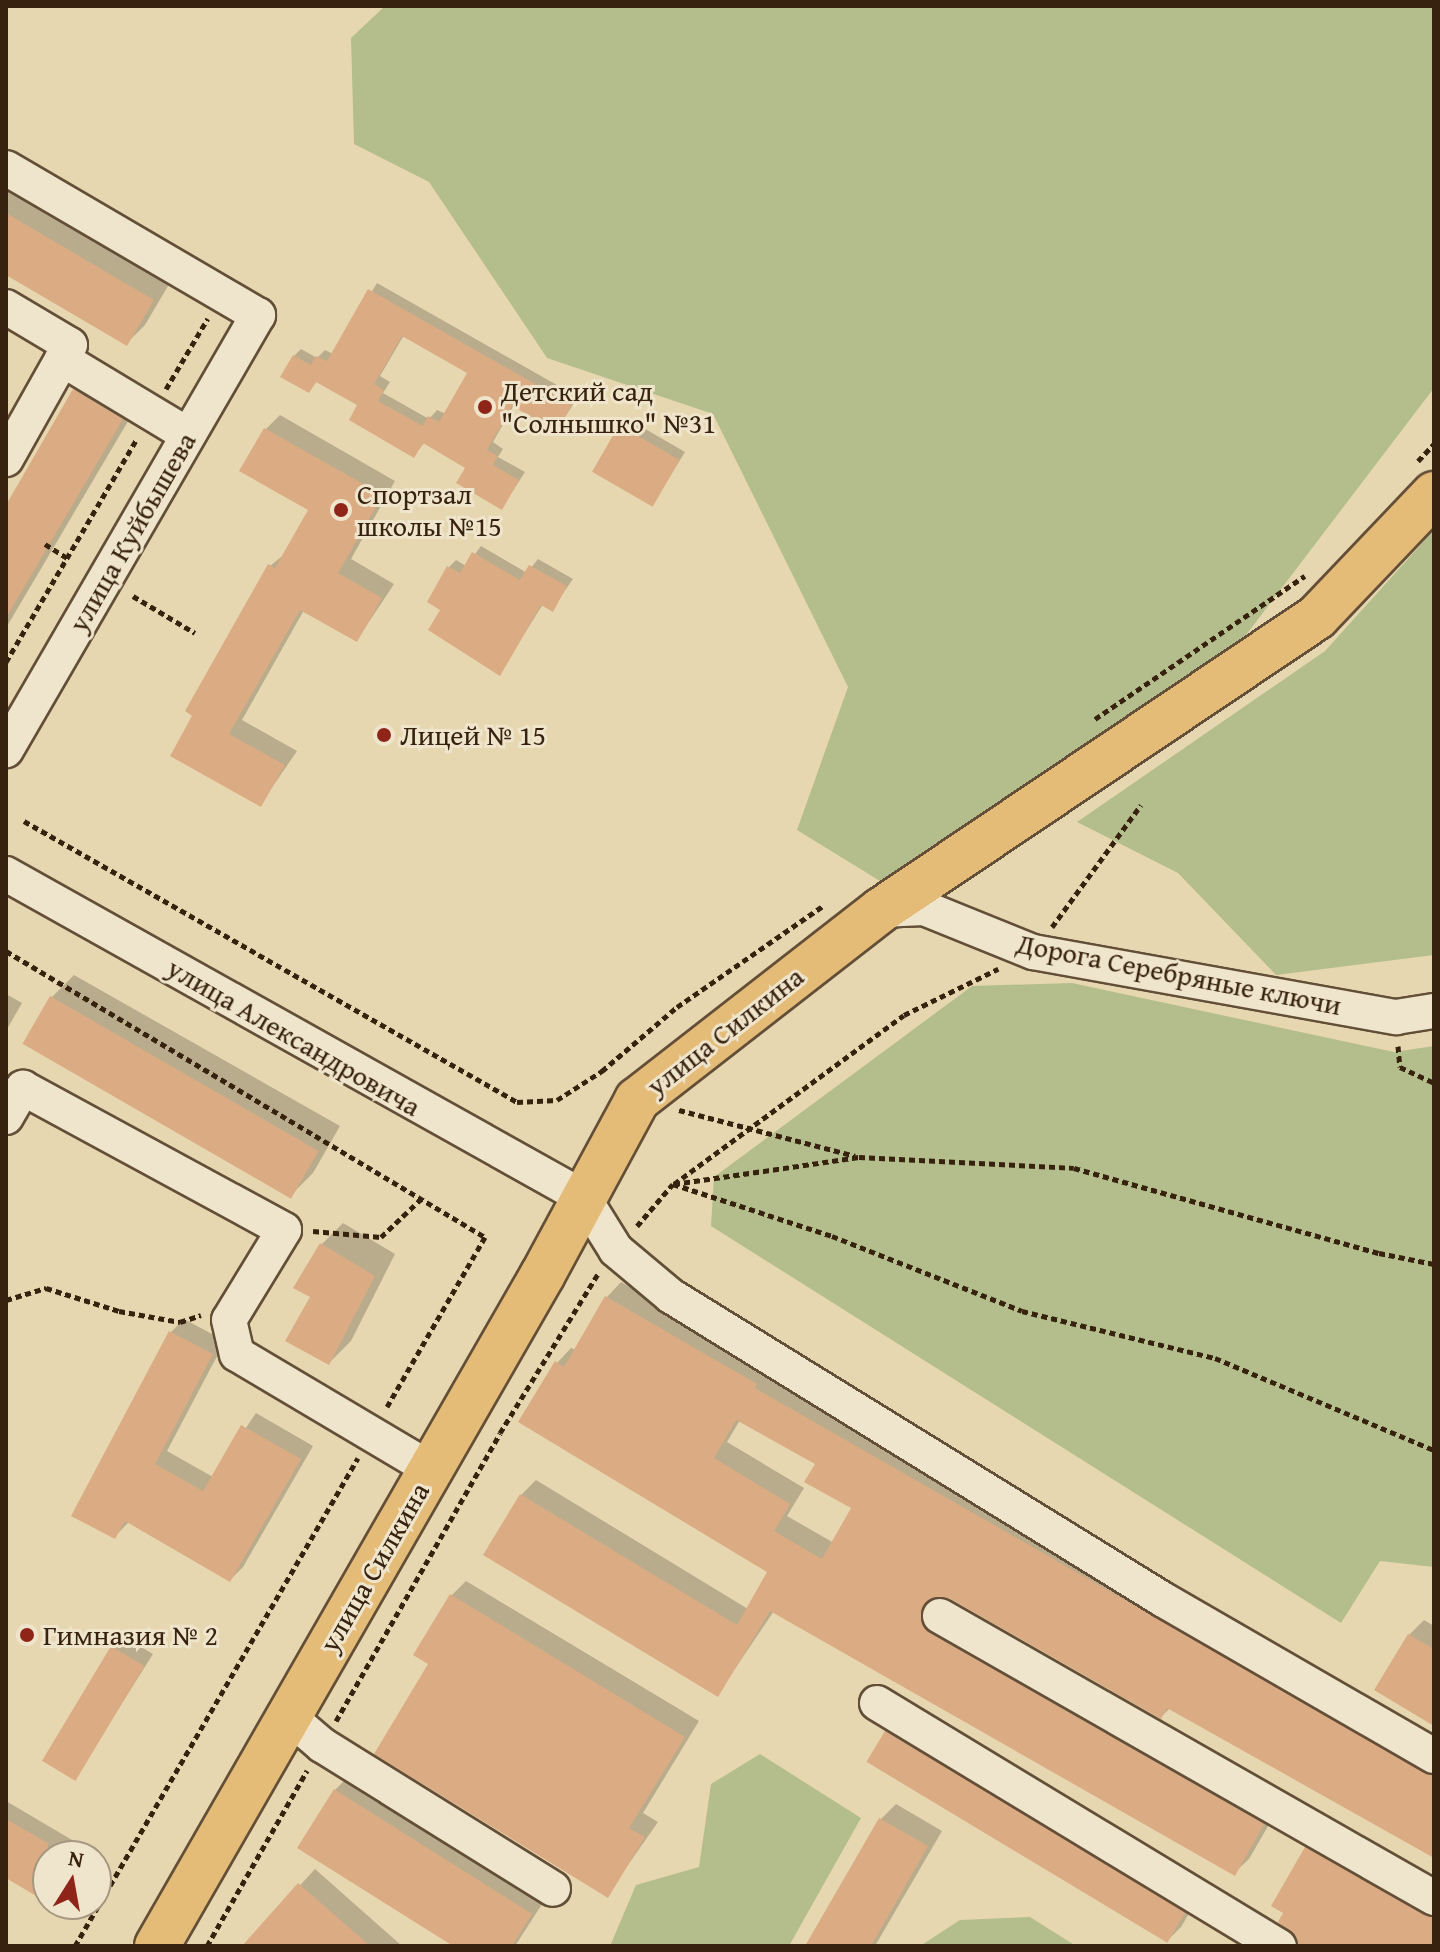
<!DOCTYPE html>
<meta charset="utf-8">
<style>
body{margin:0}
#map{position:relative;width:1440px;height:1952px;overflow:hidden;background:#e7d7b0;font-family:"Gentium Book Plus",serif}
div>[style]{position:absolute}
.green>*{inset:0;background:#b4be8c}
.shadow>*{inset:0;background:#0003}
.building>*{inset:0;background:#dbab83;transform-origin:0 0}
.path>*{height:5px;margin-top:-2.5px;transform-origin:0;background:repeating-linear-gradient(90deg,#37210f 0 6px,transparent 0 10px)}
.roads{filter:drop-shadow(2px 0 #634e37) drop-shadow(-2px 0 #634e37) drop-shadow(0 2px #634e37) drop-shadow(0 -2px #634e37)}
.minor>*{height:34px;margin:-17px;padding:0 17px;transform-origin:17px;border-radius:17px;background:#efe5cc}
.major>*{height:44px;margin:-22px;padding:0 22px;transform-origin:22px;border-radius:22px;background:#e4bc78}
.dots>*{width:22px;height:22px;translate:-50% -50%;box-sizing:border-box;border:4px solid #efe5cc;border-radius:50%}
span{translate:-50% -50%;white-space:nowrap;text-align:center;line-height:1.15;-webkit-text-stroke:6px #efe5cc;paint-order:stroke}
.poi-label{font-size:28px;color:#37210f}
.left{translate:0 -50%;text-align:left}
.street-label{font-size:28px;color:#37210f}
.frame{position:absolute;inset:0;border:8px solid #37210f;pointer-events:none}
.north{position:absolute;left:32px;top:1840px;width:80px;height:80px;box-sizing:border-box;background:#efe5cc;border:2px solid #a59780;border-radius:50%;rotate:11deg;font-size:22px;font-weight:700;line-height:32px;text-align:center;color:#37210f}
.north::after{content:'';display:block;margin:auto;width:28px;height:36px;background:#8f2418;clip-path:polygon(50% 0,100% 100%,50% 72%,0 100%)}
</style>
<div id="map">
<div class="green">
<i style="clip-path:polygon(385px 6px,1434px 6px,1434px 388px,1246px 635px,880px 881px,797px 830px,848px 687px,713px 414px,547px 358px,429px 182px,354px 144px,351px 38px)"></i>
<i style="clip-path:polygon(1434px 530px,1434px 955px,1276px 975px,1178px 873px,1077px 822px,1325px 651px)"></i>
<i style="clip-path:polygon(1072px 983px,1394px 1052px,1434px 1046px,1434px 1567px,1380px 1561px,1341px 1623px,711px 1226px,714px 1177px,972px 986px)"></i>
<i style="clip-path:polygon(760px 1754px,861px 1818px,789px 1946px,610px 1946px,636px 1885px,699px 1867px,711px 1784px)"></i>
<i style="clip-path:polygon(1030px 1917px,1076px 1946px,920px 1946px,960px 1920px)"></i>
</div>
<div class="shadow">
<i style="clip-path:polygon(6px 184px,171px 281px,145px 325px,127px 343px,6px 273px)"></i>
<i style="clip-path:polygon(evenodd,377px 283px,578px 397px,557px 429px,514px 405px,493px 442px,503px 449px,498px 457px,525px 472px,502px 508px,468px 467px,425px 442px,414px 455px,360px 404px,318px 380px,309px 391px,294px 356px,301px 349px,317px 358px,325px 350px,333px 354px,377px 283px,404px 335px,470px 373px,446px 414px,437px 410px,429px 419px,383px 393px,390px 382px,380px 376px,404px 335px)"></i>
<i style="clip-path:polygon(93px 373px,140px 401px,6px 628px,6px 509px,75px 390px)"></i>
<i style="clip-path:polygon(280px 415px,395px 481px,351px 559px,394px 584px,357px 640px,304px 610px,242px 720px,297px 751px,260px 805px,172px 755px,270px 566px,286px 553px,311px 510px,266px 429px)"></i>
<i style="clip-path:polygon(628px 419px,685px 452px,653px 504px,620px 426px)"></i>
<i style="clip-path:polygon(481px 546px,527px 573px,538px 559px,573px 579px,552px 609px,543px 604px,500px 673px,442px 609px,449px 567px,456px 560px,466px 566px)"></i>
<i style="clip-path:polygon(74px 975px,340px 1126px,313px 1173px,291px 1195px,25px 1044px,52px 997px)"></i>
<i style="clip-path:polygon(6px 994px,22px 1003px,6px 1031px)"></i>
<i style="clip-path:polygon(343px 1223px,395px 1254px,351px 1341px,329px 1363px,313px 1296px,321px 1245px)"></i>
<i style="clip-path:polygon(evenodd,621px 1282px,1434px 1754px,1434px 1856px,1170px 1708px,1161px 1717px,951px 1597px,935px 1596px,934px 1601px,1278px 1809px,1249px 1859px,1234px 1873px,774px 1611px,718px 1694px,521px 1495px,536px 1480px,748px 1609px,769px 1572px,557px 1363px,571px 1348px,576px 1350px,607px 1297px,621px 1282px,740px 1420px,818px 1463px,853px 1508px,834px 1543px,787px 1516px,804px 1488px,727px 1442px,740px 1420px)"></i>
<i style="clip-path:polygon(184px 1319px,225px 1341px,167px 1451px,213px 1477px,256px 1413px,313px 1446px,243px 1567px,230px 1580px,129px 1522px,115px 1536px,171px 1332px)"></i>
<i style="clip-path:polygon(466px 1581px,699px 1721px,643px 1813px,658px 1822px,607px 1895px,430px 1663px,451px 1596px)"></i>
<i style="clip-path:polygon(1424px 1620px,1434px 1626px,1434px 1724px,1409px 1635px)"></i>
<i style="clip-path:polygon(124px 1637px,153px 1654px,75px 1778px,113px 1648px)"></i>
<i style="clip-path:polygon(901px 1717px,1199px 1897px,1181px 1927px,1166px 1942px,886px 1732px)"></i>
<i style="clip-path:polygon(350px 1775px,546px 1898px,515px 1946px,456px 1946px,335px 1790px)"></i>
<i style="clip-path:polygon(6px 1801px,84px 1847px,79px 1856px,48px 1856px,48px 1901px,6px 1876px)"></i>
<i style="clip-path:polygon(896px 1804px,942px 1831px,875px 1946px,808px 1946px,881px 1819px)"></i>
<i style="clip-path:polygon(1322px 1834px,1434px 1896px,1434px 1946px,1299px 1946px,1307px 1849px)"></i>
<i style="clip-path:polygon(315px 1869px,402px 1946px,258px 1946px,251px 1939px)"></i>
</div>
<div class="building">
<i style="clip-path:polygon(6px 213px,154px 300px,127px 346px,6px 275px)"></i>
<i style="clip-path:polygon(evenodd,368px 289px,572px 405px,557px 431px,512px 406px,487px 450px,498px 456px,493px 465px,519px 480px,502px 510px,456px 483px,465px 468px,423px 443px,414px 458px,349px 420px,357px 405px,316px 382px,309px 393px,280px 377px,293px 355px,311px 365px,316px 356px,327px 361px,368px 289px,402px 336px,467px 373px,439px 422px,428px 416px,423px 426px,378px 401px,384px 390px,374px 384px,402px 336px)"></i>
<i style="clip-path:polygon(73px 389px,123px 419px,6px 618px,6px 505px)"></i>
<i style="left:619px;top:425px;width:70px;height:54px;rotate:30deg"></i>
<i style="clip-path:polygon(264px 428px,383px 495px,338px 573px,382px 598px,357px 642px,300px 610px,229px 734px,285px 765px,261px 807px,170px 756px,192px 716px,185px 711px,268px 564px,275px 568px,308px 510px,239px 471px)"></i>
<i style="clip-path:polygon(472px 552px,520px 580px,529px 565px,567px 586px,553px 612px,541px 605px,500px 676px,428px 630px,440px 610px,427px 602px,447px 566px,460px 573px)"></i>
<i style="left:50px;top:996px;width:310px;height:55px;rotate:30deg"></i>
<i style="clip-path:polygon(320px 1243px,375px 1276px,329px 1365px,285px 1341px,310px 1297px,293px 1288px)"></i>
<i style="clip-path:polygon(evenodd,605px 1296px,757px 1384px,755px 1388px,1434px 1777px,1434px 1858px,1167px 1708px,1161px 1719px,949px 1598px,931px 1598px,922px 1607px,922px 1625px,930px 1633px,1264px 1824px,1235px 1876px,770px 1611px,718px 1697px,483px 1555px,520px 1494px,737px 1625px,767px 1572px,518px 1422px,555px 1361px,564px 1367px,605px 1296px,736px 1420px,815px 1464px,804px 1482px,851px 1508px,822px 1559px,774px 1531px,790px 1504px,714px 1458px,736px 1420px)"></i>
<i style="clip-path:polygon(169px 1331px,213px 1354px,155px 1464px,203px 1491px,241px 1425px,301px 1459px,230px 1582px,125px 1521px,115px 1539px,71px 1516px)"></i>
<i style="clip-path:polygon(450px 1594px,685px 1737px,629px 1828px,645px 1837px,608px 1898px,374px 1754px,428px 1664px,413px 1655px)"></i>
<i style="clip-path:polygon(1408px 1634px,1434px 1649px,1434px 1726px,1374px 1690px)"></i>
<i style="left:111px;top:1646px;width:39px;height:134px;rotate:31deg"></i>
<i style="left:885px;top:1731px;width:351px;height:36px;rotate:31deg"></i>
<i style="clip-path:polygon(334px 1789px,532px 1914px,512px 1946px,453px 1946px,297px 1848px)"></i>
<i style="clip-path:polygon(879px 1818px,928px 1846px,871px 1946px,805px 1946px)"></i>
<i style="clip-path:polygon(6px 1819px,48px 1843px,48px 1903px,6px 1878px)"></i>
<i style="clip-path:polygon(1305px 1847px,1434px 1918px,1434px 1946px,1299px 1946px,1296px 1936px,1278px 1922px,1283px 1913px,1271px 1906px)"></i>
<i style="clip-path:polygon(298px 1883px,370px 1946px,242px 1946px)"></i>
</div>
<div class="path">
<i style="left:166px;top:389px;width:82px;rotate:-59.4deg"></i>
<i style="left:1418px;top:461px;width:23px;rotate:-47deg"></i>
<i style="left:45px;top:544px;width:26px;rotate:32deg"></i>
<i style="left:133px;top:596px;width:72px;rotate:30.8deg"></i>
<i style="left:6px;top:662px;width:259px;rotate:-59.6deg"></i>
<i style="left:1095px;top:719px;width:254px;rotate:-34.3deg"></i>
<i style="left:24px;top:821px;width:567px;rotate:29.68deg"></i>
<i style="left:517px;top:1102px;width:40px;rotate:-2.9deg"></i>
<i style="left:557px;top:1100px;width:54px;rotate:-32.8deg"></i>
<i style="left:602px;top:1071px;width:99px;rotate:-40.5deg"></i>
<i style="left:677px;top:1007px;width:178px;rotate:-34.7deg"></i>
<i style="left:1052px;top:927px;width:151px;rotate:-53.9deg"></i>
<i style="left:6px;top:951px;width:558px;rotate:30.84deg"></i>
<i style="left:485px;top:1237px;width:196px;rotate:120deg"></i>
<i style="left:1398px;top:1046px;width:21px;rotate:85deg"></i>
<i style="left:1400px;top:1067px;width:38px;rotate:25deg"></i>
<i style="left:679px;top:1110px;width:182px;rotate:14.6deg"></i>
<i style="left:674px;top:1184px;width:187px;rotate:-8.3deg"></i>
<i style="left:859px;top:1157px;width:215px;rotate:2.9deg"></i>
<i style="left:1074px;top:1168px;width:317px;rotate:15.6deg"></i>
<i style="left:1379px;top:1253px;width:56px;rotate:11.3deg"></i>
<i style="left:674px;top:1184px;width:285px;rotate:-36.3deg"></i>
<i style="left:904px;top:1015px;width:105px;rotate:-26.1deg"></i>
<i style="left:637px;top:1226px;width:55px;rotate:-49.4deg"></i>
<i style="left:673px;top:1184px;width:167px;rotate:18.1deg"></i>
<i style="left:832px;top:1236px;width:204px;rotate:21.5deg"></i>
<i style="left:1022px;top:1311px;width:199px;rotate:13.7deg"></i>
<i style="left:1215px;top:1358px;width:238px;rotate:22.8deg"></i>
<i style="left:313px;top:1231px;width:68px;rotate:5deg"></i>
<i style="left:381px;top:1237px;width:57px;rotate:-43.6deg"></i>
<i style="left:6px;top:1300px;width:42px;rotate:-16.7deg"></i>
<i style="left:46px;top:1288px;width:77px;rotate:17.5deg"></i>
<i style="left:119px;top:1311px;width:62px;rotate:10.2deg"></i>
<i style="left:180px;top:1322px;width:22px;rotate:-18deg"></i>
<i style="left:336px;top:1721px;width:331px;rotate:-60.3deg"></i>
<i style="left:500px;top:1433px;width:187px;rotate:-58.4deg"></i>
<i style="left:75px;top:1946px;width:564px;rotate:-59.89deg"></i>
<i style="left:207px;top:1946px;width:202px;rotate:-60.3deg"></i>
</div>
<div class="roads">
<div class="minor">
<i style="left:6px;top:168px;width:292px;rotate:30.3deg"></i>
<i style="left:258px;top:315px;width:503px;rotate:120.08deg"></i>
<i style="left:6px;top:307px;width:74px;rotate:30.7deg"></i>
<i style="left:70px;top:345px;width:131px;rotate:119.3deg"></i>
<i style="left:62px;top:359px;width:147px;rotate:31.1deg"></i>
<i style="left:6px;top:874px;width:661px;rotate:29.24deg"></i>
<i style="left:583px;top:1197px;width:62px;rotate:58.1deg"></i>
<i style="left:616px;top:1250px;width:72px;rotate:39.9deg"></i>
<i style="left:671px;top:1296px;width:577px;rotate:31.68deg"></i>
<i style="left:1162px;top:1599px;width:314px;rotate:30deg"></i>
<i style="left:881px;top:910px;width:43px;rotate:-2.7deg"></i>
<i style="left:924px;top:908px;width:118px;rotate:22deg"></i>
<i style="left:1033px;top:952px;width:369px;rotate:10.2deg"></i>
<i style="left:1396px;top:1017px;width:38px;rotate:-9deg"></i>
<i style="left:6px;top:1117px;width:34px;rotate:-60deg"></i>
<i style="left:23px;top:1088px;width:297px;rotate:28.5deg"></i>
<i style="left:284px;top:1230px;width:105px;rotate:121.4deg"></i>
<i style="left:229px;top:1320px;width:35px;rotate:77deg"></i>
<i style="left:237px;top:1354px;width:226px;rotate:30.7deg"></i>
<i style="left:940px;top:1616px;width:569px;rotate:29.72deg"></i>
<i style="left:877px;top:1703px;width:470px;rotate:31.2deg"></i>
<i style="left:288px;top:1716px;width:45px;rotate:40.5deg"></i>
<i style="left:322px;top:1745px;width:272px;rotate:31.9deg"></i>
</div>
<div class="major">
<i style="left:157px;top:1946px;width:775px;rotate:-60.13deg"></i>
<i style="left:543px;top:1274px;width:198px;rotate:-61.6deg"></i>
<i style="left:637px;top:1100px;width:309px;rotate:-37.9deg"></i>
<i style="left:881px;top:910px;width:525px;rotate:-33.9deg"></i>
<i style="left:1317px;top:617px;width:170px;rotate:-46.4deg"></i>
</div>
</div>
<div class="dots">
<i style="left:485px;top:407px;background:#8f2418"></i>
<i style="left:341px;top:510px;background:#8f2418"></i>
<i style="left:384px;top:735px;background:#8f2418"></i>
<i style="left:27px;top:1635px;background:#8f2418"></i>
</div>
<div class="poi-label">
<span class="left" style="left:501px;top:407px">Детский сад<br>"Солнышко" №31</span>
<span class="left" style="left:357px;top:510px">Спортзал<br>школы №15</span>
<span class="left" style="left:400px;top:735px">Лицей № 15</span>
<span class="left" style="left:43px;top:1635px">Гимназия № 2</span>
</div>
<div class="street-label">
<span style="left:132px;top:532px;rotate:-60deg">улица Куйбышева</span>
<span style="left:1179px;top:974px;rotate:11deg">Дорога Серебряные ключи</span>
<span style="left:725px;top:1031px;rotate:-38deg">улица Силкина</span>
<span style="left:294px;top:1037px;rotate:30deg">улица Александровича</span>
<span style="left:374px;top:1567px;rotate:-60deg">улица Силкина</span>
</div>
<div class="frame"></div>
<div class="north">N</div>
</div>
